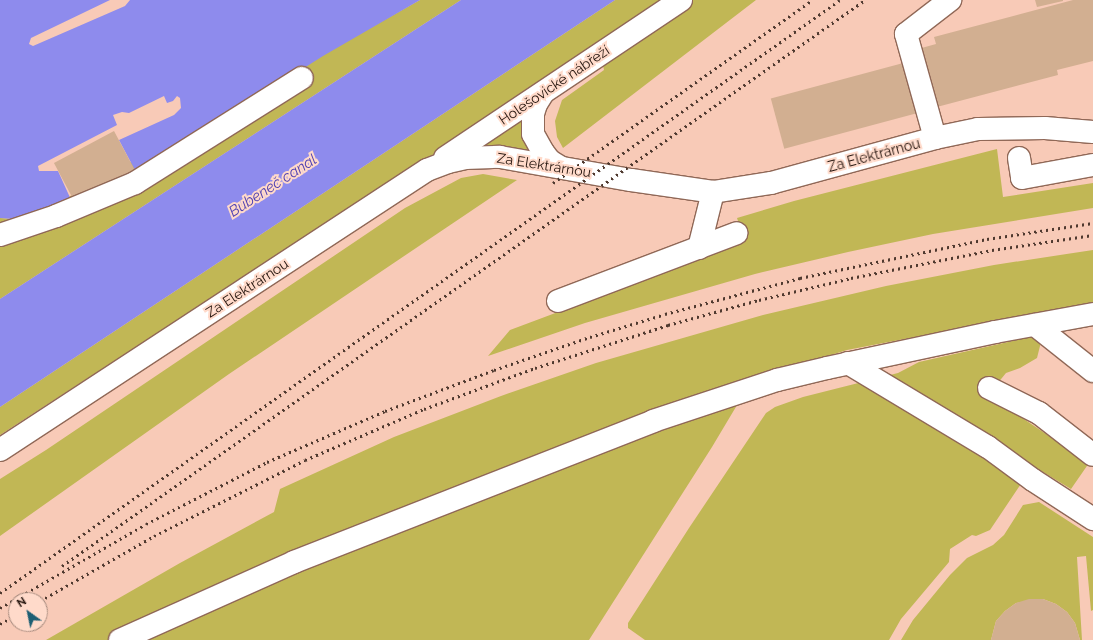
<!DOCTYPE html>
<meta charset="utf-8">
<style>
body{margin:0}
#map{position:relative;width:1093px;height:640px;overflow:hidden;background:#f8cab7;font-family:Raleway,sans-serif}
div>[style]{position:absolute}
.green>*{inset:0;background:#c1b755}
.water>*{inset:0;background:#8e8bed}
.building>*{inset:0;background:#d2af91;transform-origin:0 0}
.roads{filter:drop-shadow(1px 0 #906857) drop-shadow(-1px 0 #906857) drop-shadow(0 1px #906857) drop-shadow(0 -1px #906857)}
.minor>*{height:22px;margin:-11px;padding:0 11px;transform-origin:11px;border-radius:11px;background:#fff}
.rail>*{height:3px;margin-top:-1.5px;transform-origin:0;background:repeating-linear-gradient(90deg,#4f392f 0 2px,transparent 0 6px)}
span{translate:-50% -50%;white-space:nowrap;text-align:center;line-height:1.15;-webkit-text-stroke:4px #ffdaca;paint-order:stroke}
.street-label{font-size:14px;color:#24140d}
.water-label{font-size:15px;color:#4f40b2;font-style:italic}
.north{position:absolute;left:8px;top:592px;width:40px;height:40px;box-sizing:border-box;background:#ffdaca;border:1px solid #a78b7e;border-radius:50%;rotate:327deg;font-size:11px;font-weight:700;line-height:16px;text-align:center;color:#24140d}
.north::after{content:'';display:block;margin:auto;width:14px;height:18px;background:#1d5e73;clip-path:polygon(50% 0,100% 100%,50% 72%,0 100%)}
</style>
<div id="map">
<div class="green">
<i style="clip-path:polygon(420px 0,461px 0,0 299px,0 218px,13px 219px,40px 213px)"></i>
<i style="clip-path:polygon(615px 0,756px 0,563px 148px,557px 137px,555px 121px,562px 100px,604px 70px,599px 47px,0 435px,0 407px)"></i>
<i style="clip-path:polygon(523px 117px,524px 136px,529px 151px,482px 145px)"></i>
<i style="clip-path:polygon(997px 149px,1003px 197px,1093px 183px,1093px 208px,933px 234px,848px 252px,755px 274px,585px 323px,488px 356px,510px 330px,745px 242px,737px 218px,794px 201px)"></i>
<i style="clip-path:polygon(483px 174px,517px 180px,229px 374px,0 536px,0 479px,46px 450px,405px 208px,461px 178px)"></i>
<i style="clip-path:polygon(1093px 250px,1093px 303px,847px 350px,752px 380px,712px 447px,589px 640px,46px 640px,180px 563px,274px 512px,280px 489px,394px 437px,501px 396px,596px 363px,763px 315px,886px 286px,994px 265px)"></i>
<i style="clip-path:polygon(1043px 334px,1037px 358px,1020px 368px,1006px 373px,988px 395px,1089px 463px,1071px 489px,1033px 466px,990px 530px,976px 536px,972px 535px,950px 549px,949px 562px,901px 619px,889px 640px,645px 640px,628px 628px,628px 623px,689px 528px,766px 413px,775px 407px,803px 397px,898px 373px,919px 362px)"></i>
<i style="clip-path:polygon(1039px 502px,1093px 537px,1093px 610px,1091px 611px,1086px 556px,1077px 557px,1082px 640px,1080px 640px,1075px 623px,1067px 612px,1056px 604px,1043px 599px,1016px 603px,1005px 611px,996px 621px,991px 640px,901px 640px,913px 620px,950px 575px,967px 558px,993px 545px,1004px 535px,1023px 505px)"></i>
</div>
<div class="water">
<i style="clip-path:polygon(0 0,110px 0,31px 38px,29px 44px,33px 46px,125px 6px,130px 0,420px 0,323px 56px,137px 174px,119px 140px,174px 115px,181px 108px,180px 98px,177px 96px,173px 101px,167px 103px,164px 96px,129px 113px,122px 112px,113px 115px,117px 125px,38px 166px,39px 171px,58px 171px,72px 202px,13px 219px,0 218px)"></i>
<i style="clip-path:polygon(461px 0,615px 0,0 407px,0 299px)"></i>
</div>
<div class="building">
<i style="clip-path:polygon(1035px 0,1063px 0,1063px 1px,1037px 7px)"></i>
<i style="clip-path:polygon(1073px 0,1093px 0,1093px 61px,1057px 70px,1058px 75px,933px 108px,918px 49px,936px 44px,934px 37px)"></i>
<i style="left:907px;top:62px;width:52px;height:141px;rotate:75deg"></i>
<i style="left:114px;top:131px;width:49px;height:68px;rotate:62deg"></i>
<i style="clip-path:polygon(1029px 599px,1043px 599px,1056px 604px,1067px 612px,1075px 623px,1080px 640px,991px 640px,996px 621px,1005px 611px,1016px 603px)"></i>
</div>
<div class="roads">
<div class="minor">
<i style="left:543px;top:93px;width:13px;rotate:122deg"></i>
<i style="left:536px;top:104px;width:10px;rotate:107deg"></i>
<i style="left:533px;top:114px;width:20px;rotate:90deg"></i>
<i style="left:533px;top:134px;width:21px;rotate:61deg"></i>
<i style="left:543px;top:152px;width:11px;rotate:52deg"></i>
<i style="left:550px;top:161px;width:12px;rotate:31deg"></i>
<i style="left:935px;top:138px;width:108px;rotate:-105.6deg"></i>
<i style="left:906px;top:34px;width:56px;rotate:-37.7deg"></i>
<i style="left:445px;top:158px;width:284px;rotate:-33.8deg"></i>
<i style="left:1019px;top:158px;width:20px;rotate:81deg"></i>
<i style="left:1022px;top:178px;width:72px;rotate:-10.4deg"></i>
<i style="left:0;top:235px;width:59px;rotate:-18.7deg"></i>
<i style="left:56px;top:216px;width:86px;rotate:-22.7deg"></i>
<i style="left:135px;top:183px;width:197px;rotate:-32.2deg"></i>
<i style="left:699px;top:248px;width:58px;rotate:-76deg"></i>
<i style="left:558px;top:301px;width:191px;rotate:-20.8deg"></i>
<i style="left:1035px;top:325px;width:74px;rotate:38.4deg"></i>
<i style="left:848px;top:363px;width:163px;rotate:31deg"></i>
<i style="left:988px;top:447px;width:56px;rotate:36.3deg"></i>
<i style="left:1033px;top:480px;width:72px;rotate:33deg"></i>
<i style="left:989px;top:388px;width:56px;rotate:26.6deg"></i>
<i style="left:1039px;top:413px;width:68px;rotate:37.9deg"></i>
<i style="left:0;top:450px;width:511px;rotate:-33.25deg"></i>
<i style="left:427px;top:170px;width:22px;rotate:-21deg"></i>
<i style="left:448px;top:162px;width:17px;rotate:-13deg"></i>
<i style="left:465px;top:158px;width:35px;rotate:-2deg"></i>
<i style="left:500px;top:157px;width:133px;rotate:10deg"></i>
<i style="left:631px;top:180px;width:83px;rotate:8.3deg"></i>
<i style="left:713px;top:192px;width:59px;rotate:-8.8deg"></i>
<i style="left:771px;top:183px;width:170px;rotate:-15.3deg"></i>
<i style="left:935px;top:138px;width:44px;rotate:-11.8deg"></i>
<i style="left:978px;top:129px;width:67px;rotate:-0.9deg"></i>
<i style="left:1045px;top:128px;width:48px;rotate:4.8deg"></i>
<i style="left:120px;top:640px;width:191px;rotate:-24.1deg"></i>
<i style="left:294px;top:562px;width:386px;rotate:-21.4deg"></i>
<i style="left:653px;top:421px;width:131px;rotate:-18.3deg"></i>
<i style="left:777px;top:380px;width:51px;rotate:-13.5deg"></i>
<i style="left:827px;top:368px;width:172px;rotate:-12.1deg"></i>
<i style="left:995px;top:332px;width:100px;rotate:-10.4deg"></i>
</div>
</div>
<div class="rail">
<i style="left:553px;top:183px;width:317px;rotate:-35.2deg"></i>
<i style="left:62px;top:566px;width:982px;rotate:-35.18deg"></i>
<i style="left:0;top:593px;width:1028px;rotate:-35.22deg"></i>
<i style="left:40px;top:601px;width:131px;rotate:-29.7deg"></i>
<i style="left:154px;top:536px;width:169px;rotate:-26.7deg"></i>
<i style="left:305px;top:460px;width:129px;rotate:-23.2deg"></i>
<i style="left:424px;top:409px;width:118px;rotate:-20.3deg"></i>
<i style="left:535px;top:368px;width:140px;rotate:-17.9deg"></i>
<i style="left:668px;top:325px;width:94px;rotate:-15.4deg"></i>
<i style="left:759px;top:300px;width:95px;rotate:-13.4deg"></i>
<i style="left:851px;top:278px;width:144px;rotate:-11.2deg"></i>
<i style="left:992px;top:250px;width:102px;rotate:-8.4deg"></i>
<i style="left:0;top:608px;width:168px;rotate:-29.9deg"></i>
<i style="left:146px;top:524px;width:136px;rotate:-27.1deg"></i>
<i style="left:267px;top:462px;width:129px;rotate:-23.4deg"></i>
<i style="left:385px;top:411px;width:116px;rotate:-20.6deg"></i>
<i style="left:494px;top:370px;width:102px;rotate:-19deg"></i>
<i style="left:590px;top:337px;width:78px;rotate:-17deg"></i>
<i style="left:665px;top:314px;width:140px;rotate:-14.9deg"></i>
<i style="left:800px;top:278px;width:191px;rotate:-11.8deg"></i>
<i style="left:987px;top:239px;width:107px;rotate:-8.6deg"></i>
<i style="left:0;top:624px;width:18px;rotate:-29deg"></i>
</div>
<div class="street-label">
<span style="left:554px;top:85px;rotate:-34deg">Holešovické nábřeží</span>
<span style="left:874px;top:155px;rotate:-15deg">Za Elektrárnou</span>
<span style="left:544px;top:165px;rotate:9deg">Za Elektrárnou</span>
<span style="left:247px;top:288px;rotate:-33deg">Za Elektrárnou</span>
</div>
<div class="water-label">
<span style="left:273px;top:186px;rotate:-33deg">Bubeneč canal</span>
</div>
<div class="north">N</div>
</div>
